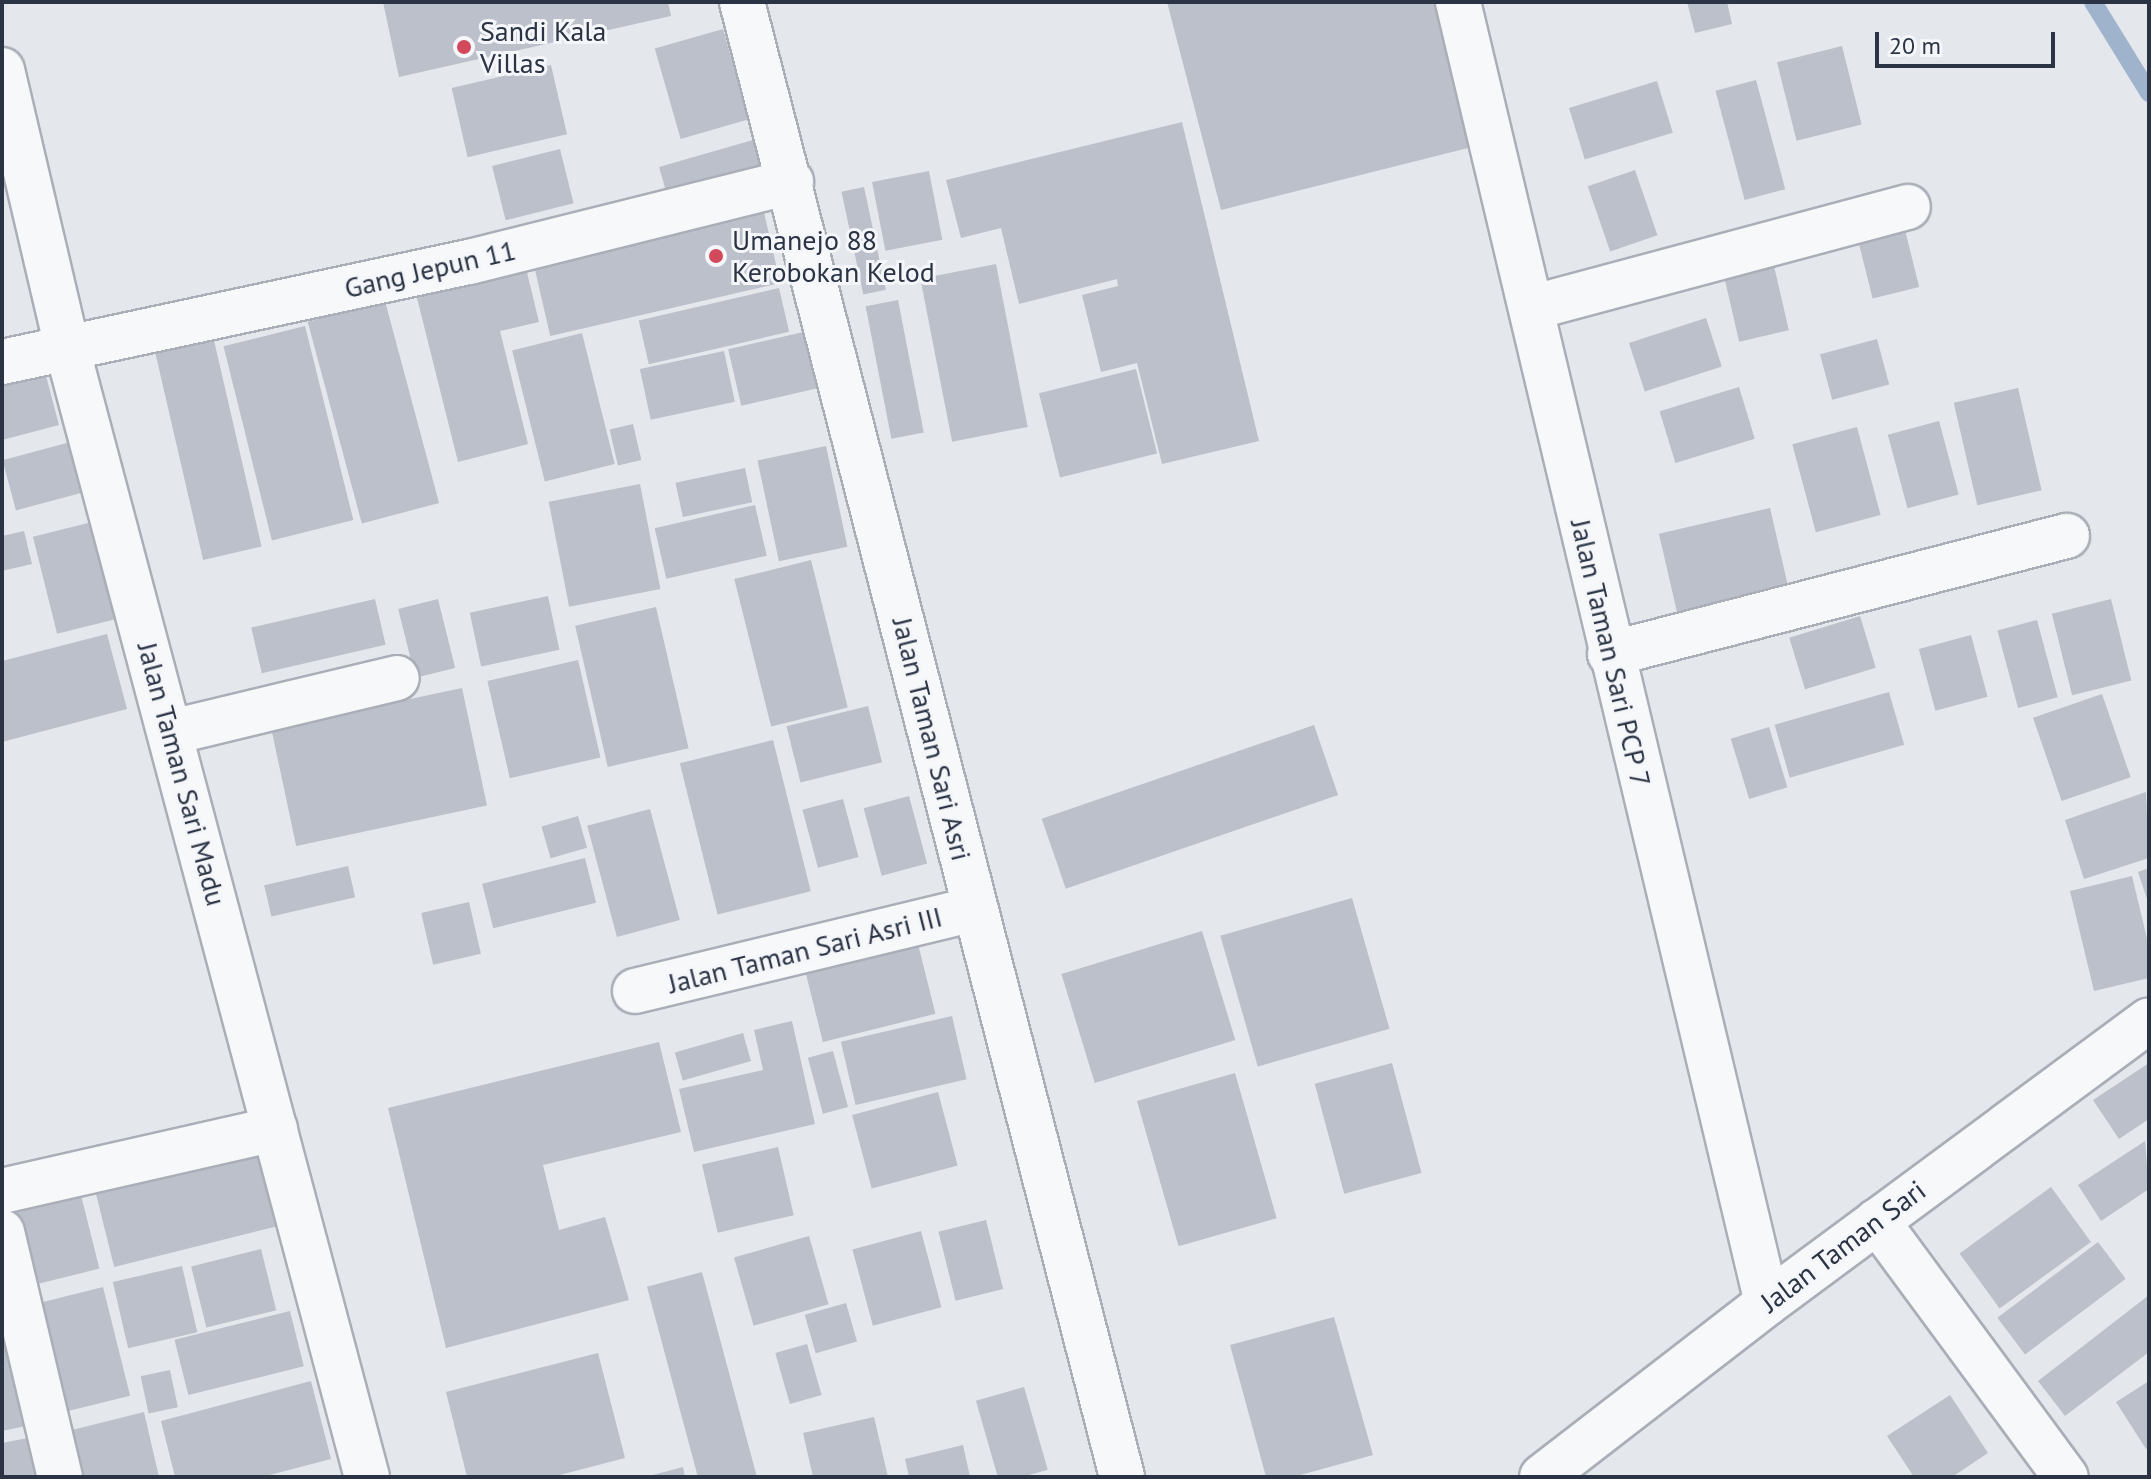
<!DOCTYPE html>
<style>
body{margin:0}
#map{position:relative;width:2151px;height:1479px;overflow:hidden;background:#e4e7ec;font-family:"PT Sans",sans-serif}
div>[style]{position:absolute}
.stream>*{height:18px;margin:-9px;padding:0 9px;transform-origin:9px;border-radius:9px;background:#9fb4cc}
.building>*{inset:0;background:#bbc0ca;transform-origin:0 0}
.roads{filter:drop-shadow(2px 0 #a9aeb7) drop-shadow(-2px 0 #a9aeb7) drop-shadow(0 2px #a9aeb7) drop-shadow(0 -2px #a9aeb7)}
.minor>*{height:44px;margin:-22px;padding:0 22px;transform-origin:22px;border-radius:22px;background:#f7f8fa}
.dots>*{width:22px;height:22px;translate:-50% -50%;box-sizing:border-box;border:4px solid #f4f6f9;border-radius:50%}
span{translate:-50% -50%;white-space:nowrap;text-align:center;line-height:1.15;-webkit-text-stroke:6px #f4f6f9;paint-order:stroke}
.poi-label{font-size:28px;color:#2b3445}
.left{translate:0 -50%;text-align:left}
.street-label{font-size:28px;color:#2b3445}
.frame{position:absolute;inset:0;border:4px solid #2b3445;pointer-events:none}
.scale{position:absolute;left:1875px;top:32px;width:180px;height:36px;box-sizing:border-box;border:4px solid #2b3445;border-top:0;padding-left:10px;font-size:24px;line-height:28px;white-space:nowrap;color:#2b3445;-webkit-text-stroke:6px #f4f6f9;paint-order:stroke}
</style>
<div id="map">
<div class="stream">
<i style="left:2093px;top:2px;width:107px;rotate:58.4deg"></i>
</div>
<div class="building">
<i style="clip-path:polygon(383px 2px,668px 2px,671px 16px,399px 77px)"></i>
<i style="clip-path:polygon(1167px 2px,1439px 2px,1476px 146px,1221px 210px)"></i>
<i style="clip-path:polygon(1687px 2px,1727px 2px,1732px 24px,1695px 33px)"></i>
<i style="left:723px;top:29px;width:94px;height:71px;rotate:74deg"></i>
<i style="left:1842px;top:46px;width:81px;height:67px;rotate:76deg"></i>
<i style="left:551px;top:65px;width:71px;height:102px;rotate:77deg"></i>
<i style="left:1756px;top:80px;width:113px;height:42px;rotate:75deg"></i>
<i style="left:1657px;top:81px;width:54px;height:92px;rotate:73deg"></i>
<i style="clip-path:polygon(1182px 122px,1259px 441px,1162px 464px,1137px 363px,1101px 372px,1082px 295px,1118px 286px,1117px 279px,1019px 304px,1001px 228px,961px 238px,946px 180px)"></i>
<i style="left:760px;top:138px;width:37px;height:105px;rotate:74deg"></i>
<i style="left:560px;top:149px;width:56px;height:70px;rotate:76deg"></i>
<i style="left:1635px;top:170px;width:69px;height:50px;rotate:71deg"></i>
<i style="left:929px;top:171px;width:70px;height:58px;rotate:79deg"></i>
<i style="left:864px;top:187px;width:105px;height:23px;rotate:78deg"></i>
<i style="left:762px;top:204px;width:81px;height:236px;rotate:77deg"></i>
<i style="left:1903px;top:222px;width:67px;height:48px;rotate:76deg"></i>
<i style="clip-path:polygon(524px 260px,539px 322px,500px 331px,528px 444px,458px 462px,417px 298px,489px 280px,486px 270px)"></i>
<i style="left:996px;top:264px;width:166px;height:77px;rotate:79deg"></i>
<i style="left:1774px;top:266px;width:66px;height:51px;rotate:77deg"></i>
<i style="left:779px;top:288px;width:45px;height:144px;rotate:77deg"></i>
<i style="left:898px;top:300px;width:135px;height:33px;rotate:79deg"></i>
<i style="left:385px;top:301px;width:209px;height:80px;rotate:75deg"></i>
<i style="left:1706px;top:318px;width:51px;height:81px;rotate:72deg"></i>
<i style="left:305px;top:326px;width:200px;height:84px;rotate:76deg"></i>
<i style="left:812px;top:330px;width:58px;height:86px;rotate:77deg"></i>
<i style="left:582px;top:333px;width:135px;height:72px;rotate:76deg"></i>
<i style="left:213px;top:336px;width:216px;height:60px;rotate:77deg"></i>
<i style="left:1877px;top:339px;width:47px;height:59px;rotate:75deg"></i>
<i style="left:724px;top:351px;width:52px;height:86px;rotate:78deg"></i>
<i style="clip-path:polygon(41px 357px,59px 425px,2px 440px,2px 367px)"></i>
<i style="left:1136px;top:369px;width:87px;height:100px;rotate:76deg"></i>
<i style="left:1739px;top:387px;width:54px;height:83px;rotate:73deg"></i>
<i style="left:2018px;top:388px;width:105px;height:66px;rotate:77deg"></i>
<i style="left:1939px;top:421px;width:76px;height:53px;rotate:75deg"></i>
<i style="left:633px;top:424px;width:37px;height:24px;rotate:77deg"></i>
<i style="left:1857px;top:427px;width:91px;height:67px;rotate:75deg"></i>
<i style="left:74px;top:441px;width:52px;height:74px;rotate:75deg"></i>
<i style="left:826px;top:446px;width:103px;height:70px;rotate:78deg"></i>
<i style="left:745px;top:468px;width:35px;height:71px;rotate:78deg"></i>
<i style="left:640px;top:484px;width:107px;height:93px;rotate:79deg"></i>
<i style="left:755px;top:505px;width:52px;height:103px;rotate:77deg"></i>
<i style="left:1770px;top:508px;width:85px;height:114px;rotate:77deg"></i>
<i style="left:96px;top:521px;width:100px;height:65px;rotate:76deg"></i>
<i style="clip-path:polygon(24px 531px,32px 564px,2px 571px,2px 536px)"></i>
<i style="left:811px;top:560px;width:152px;height:79px;rotate:76deg"></i>
<i style="left:548px;top:596px;width:55px;height:80px;rotate:78deg"></i>
<i style="left:375px;top:599px;width:47px;height:127px;rotate:77deg"></i>
<i style="left:438px;top:599px;width:71px;height:41px;rotate:76deg"></i>
<i style="left:2111px;top:599px;width:84px;height:61px;rotate:76deg"></i>
<i style="left:656px;top:607px;width:145px;height:83px;rotate:77deg"></i>
<i style="left:1860px;top:616px;width:54px;height:74px;rotate:73deg"></i>
<i style="left:2037px;top:620px;width:80px;height:41px;rotate:75deg"></i>
<i style="clip-path:polygon(107px 634px,127px 709px,2px 742px,2px 661px)"></i>
<i style="left:1971px;top:635px;width:64px;height:54px;rotate:75deg"></i>
<i style="left:578px;top:660px;width:100px;height:93px;rotate:77deg"></i>
<i style="left:462px;top:688px;width:120px;height:195px;rotate:78deg"></i>
<i style="left:1889px;top:692px;width:55px;height:119px;rotate:74deg"></i>
<i style="left:2102px;top:694px;width:88px;height:73px;rotate:71deg"></i>
<i style="left:868px;top:706px;width:58px;height:84px;rotate:76deg"></i>
<i style="left:1314px;top:725px;width:74px;height:288px;rotate:71deg"></i>
<i style="left:1769px;top:727px;width:63px;height:40px;rotate:73deg"></i>
<i style="left:773px;top:740px;width:156px;height:96px;rotate:76deg"></i>
<i style="clip-path:polygon(2146px 792px,2149px 858px,2084px 879px,2065px 820px)"></i>
<i style="left:909px;top:796px;width:70px;height:47px;rotate:75deg"></i>
<i style="left:843px;top:799px;width:60px;height:42px;rotate:75deg"></i>
<i style="left:650px;top:809px;width:115px;height:65px;rotate:75deg"></i>
<i style="left:578px;top:816px;width:33px;height:38px;rotate:74deg"></i>
<i style="left:585px;top:858px;width:46px;height:106px;rotate:76deg"></i>
<i style="left:348px;top:866px;width:32px;height:86px;rotate:77deg"></i>
<i style="clip-path:polygon(2149px 868px,2149px 902px,2148px 902px,2138px 872px)"></i>
<i style="clip-path:polygon(2132px 876px,2149px 947px,2149px 978px,2094px 991px,2070px 891px)"></i>
<i style="left:1352px;top:898px;width:136px;height:137px;rotate:74deg"></i>
<i style="left:469px;top:902px;width:53px;height:49px;rotate:77deg"></i>
<i style="left:1202px;top:931px;width:114px;height:147px;rotate:73deg"></i>
<i style="left:918px;top:944px;width:72px;height:116px;rotate:76deg"></i>
<i style="left:952px;top:1016px;width:65px;height:114px;rotate:77deg"></i>
<i style="clip-path:polygon(792px 1021px,815px 1124px,694px 1152px,679px 1089px,763px 1070px,754px 1030px)"></i>
<i style="left:743px;top:1033px;width:29px;height:71px;rotate:74deg"></i>
<i style="clip-path:polygon(659px 1042px,681px 1132px,543px 1165px,559px 1230px,605px 1217px,629px 1300px,446px 1348px,388px 1108px)"></i>
<i style="left:833px;top:1051px;width:58px;height:26px;rotate:75deg"></i>
<i style="left:1392px;top:1063px;width:114px;height:80px;rotate:75deg"></i>
<i style="clip-path:polygon(2149px 1063px,2149px 1119px,2119px 1139px,2093px 1100px)"></i>
<i style="left:1235px;top:1073px;width:151px;height:102px;rotate:74deg"></i>
<i style="left:938px;top:1092px;width:76px;height:89px;rotate:75deg"></i>
<i style="clip-path:polygon(2145px 1141px,2149px 1189px,2101px 1221px,2078px 1185px)"></i>
<i style="left:260px;top:1145px;width:83px;height:171px;rotate:76deg"></i>
<i style="left:778px;top:1147px;width:70px;height:78px;rotate:77deg"></i>
<i style="left:2051px;top:1187px;width:68px;height:113px;rotate:54deg"></i>
<i style="left:80px;top:1191px;width:80px;height:70px;rotate:76deg"></i>
<i style="left:986px;top:1220px;width:71px;height:49px;rotate:76deg"></i>
<i style="left:921px;top:1231px;width:79px;height:71px;rotate:75deg"></i>
<i style="left:809px;top:1236px;width:71px;height:78px;rotate:74deg"></i>
<i style="left:2098px;top:1242px;width:46px;height:126px;rotate:53deg"></i>
<i style="left:261px;top:1249px;width:63px;height:72px;rotate:76deg"></i>
<i style="left:182px;top:1266px;width:68px;height:71px;rotate:77deg"></i>
<i style="left:702px;top:1272px;width:213px;height:57px;rotate:75deg"></i>
<i style="left:103px;top:1287px;width:112px;height:69px;rotate:76deg"></i>
<i style="clip-path:polygon(2149px 1295px,2149px 1352px,2065px 1416px,2038px 1381px)"></i>
<i style="left:846px;top:1303px;width:40px;height:43px;rotate:74deg"></i>
<i style="left:290px;top:1311px;width:57px;height:119px;rotate:76deg"></i>
<i style="clip-path:polygon(1334px 1317px,1373px 1455px,1293px 1477px,1266px 1477px,1230px 1345px)"></i>
<i style="clip-path:polygon(2px 1323px,26px 1426px,2px 1431px)"></i>
<i style="left:807px;top:1344px;width:53px;height:33px;rotate:74deg"></i>
<i style="clip-path:polygon(598px 1353px,625px 1458px,552px 1477px,467px 1477px,446px 1392px)"></i>
<i style="left:170px;top:1370px;width:38px;height:30px;rotate:78deg"></i>
<i style="clip-path:polygon(311px 1381px,331px 1459px,262px 1477px,175px 1477px,161px 1421px)"></i>
<i style="clip-path:polygon(2149px 1381px,2149px 1447px,2146px 1449px,2116px 1402px)"></i>
<i style="left:1024px;top:1387px;width:86px;height:50px;rotate:74deg"></i>
<i style="clip-path:polygon(1950px 1395px,1988px 1453px,1952px 1477px,1914px 1477px,1887px 1436px)"></i>
<i style="clip-path:polygon(144px 1412px,159px 1477px,83px 1477px,72px 1430px)"></i>
<i style="clip-path:polygon(874px 1417px,888px 1477px,813px 1477px,803px 1433px)"></i>
<i style="clip-path:polygon(38px 1436px,47px 1477px,2px 1477px,2px 1443px)"></i>
<i style="clip-path:polygon(963px 1445px,970px 1477px,909px 1477px,905px 1459px)"></i>
<i style="clip-path:polygon(683px 1467px,685px 1477px,649px 1477px,649px 1476px)"></i>
</div>
<div class="roads">
<div class="minor">
<i style="left:742px;top:2px;width:1523px;rotate:75.55deg"></i>
<i style="left:1458px;top:2px;width:1337px;rotate:76.64deg"></i>
<i style="left:2px;top:70px;width:285px;rotate:76.8deg"></i>
<i style="left:67px;top:348px;width:1168px;rotate:75.12deg"></i>
<i style="left:1534px;top:307px;width:387px;rotate:-15deg"></i>
<i style="left:2px;top:362px;width:478px;rotate:-12.1deg"></i>
<i style="left:469px;top:262px;width:332px;rotate:-14deg"></i>
<i style="left:1610px;top:654px;width:472px;rotate:-14.5deg"></i>
<i style="left:172px;top:732px;width:231px;rotate:-13.5deg"></i>
<i style="left:635px;top:991px;width:350px;rotate:-13.6deg"></i>
<i style="left:2px;top:1191px;width:280px;rotate:-12.8deg"></i>
<i style="left:1877px;top:1221px;width:318px;rotate:53.6deg"></i>
<i style="left:2px;top:1232px;width:252px;rotate:76.7deg"></i>
<i style="left:1542px;top:1477px;width:284px;rotate:-37.7deg"></i>
<i style="left:1767px;top:1303px;width:475px;rotate:-36.5deg"></i>
</div>
</div>
<div class="dots">
<i style="left:464px;top:47px;background:#d1495b"></i>
<i style="left:716px;top:256px;background:#d1495b"></i>
</div>
<div class="poi-label">
<span class="left" style="left:480px;top:47px">Sandi Kala<br>Villas</span>
<span class="left" style="left:732px;top:256px">Umanejo 88<br>Kerobokan Kelod</span>
</div>
<div class="street-label">
<span style="left:430px;top:269px;rotate:-13deg">Gang Jepun 11</span>
<span style="left:1611px;top:653px;rotate:77deg">Jalan Taman Sari PCP 7</span>
<span style="left:932px;top:739px;rotate:76deg">Jalan Taman Sari Asri</span>
<span style="left:182px;top:774px;rotate:75deg">Jalan Taman Sari Madu</span>
<span style="left:805px;top:950px;rotate:-14deg">Jalan Taman Sari Asri III</span>
<span style="left:1843px;top:1246px;rotate:-37deg">Jalan Taman Sari</span>
</div>
<div class="frame"></div>
<div class="scale">20 m</div>
</div>
